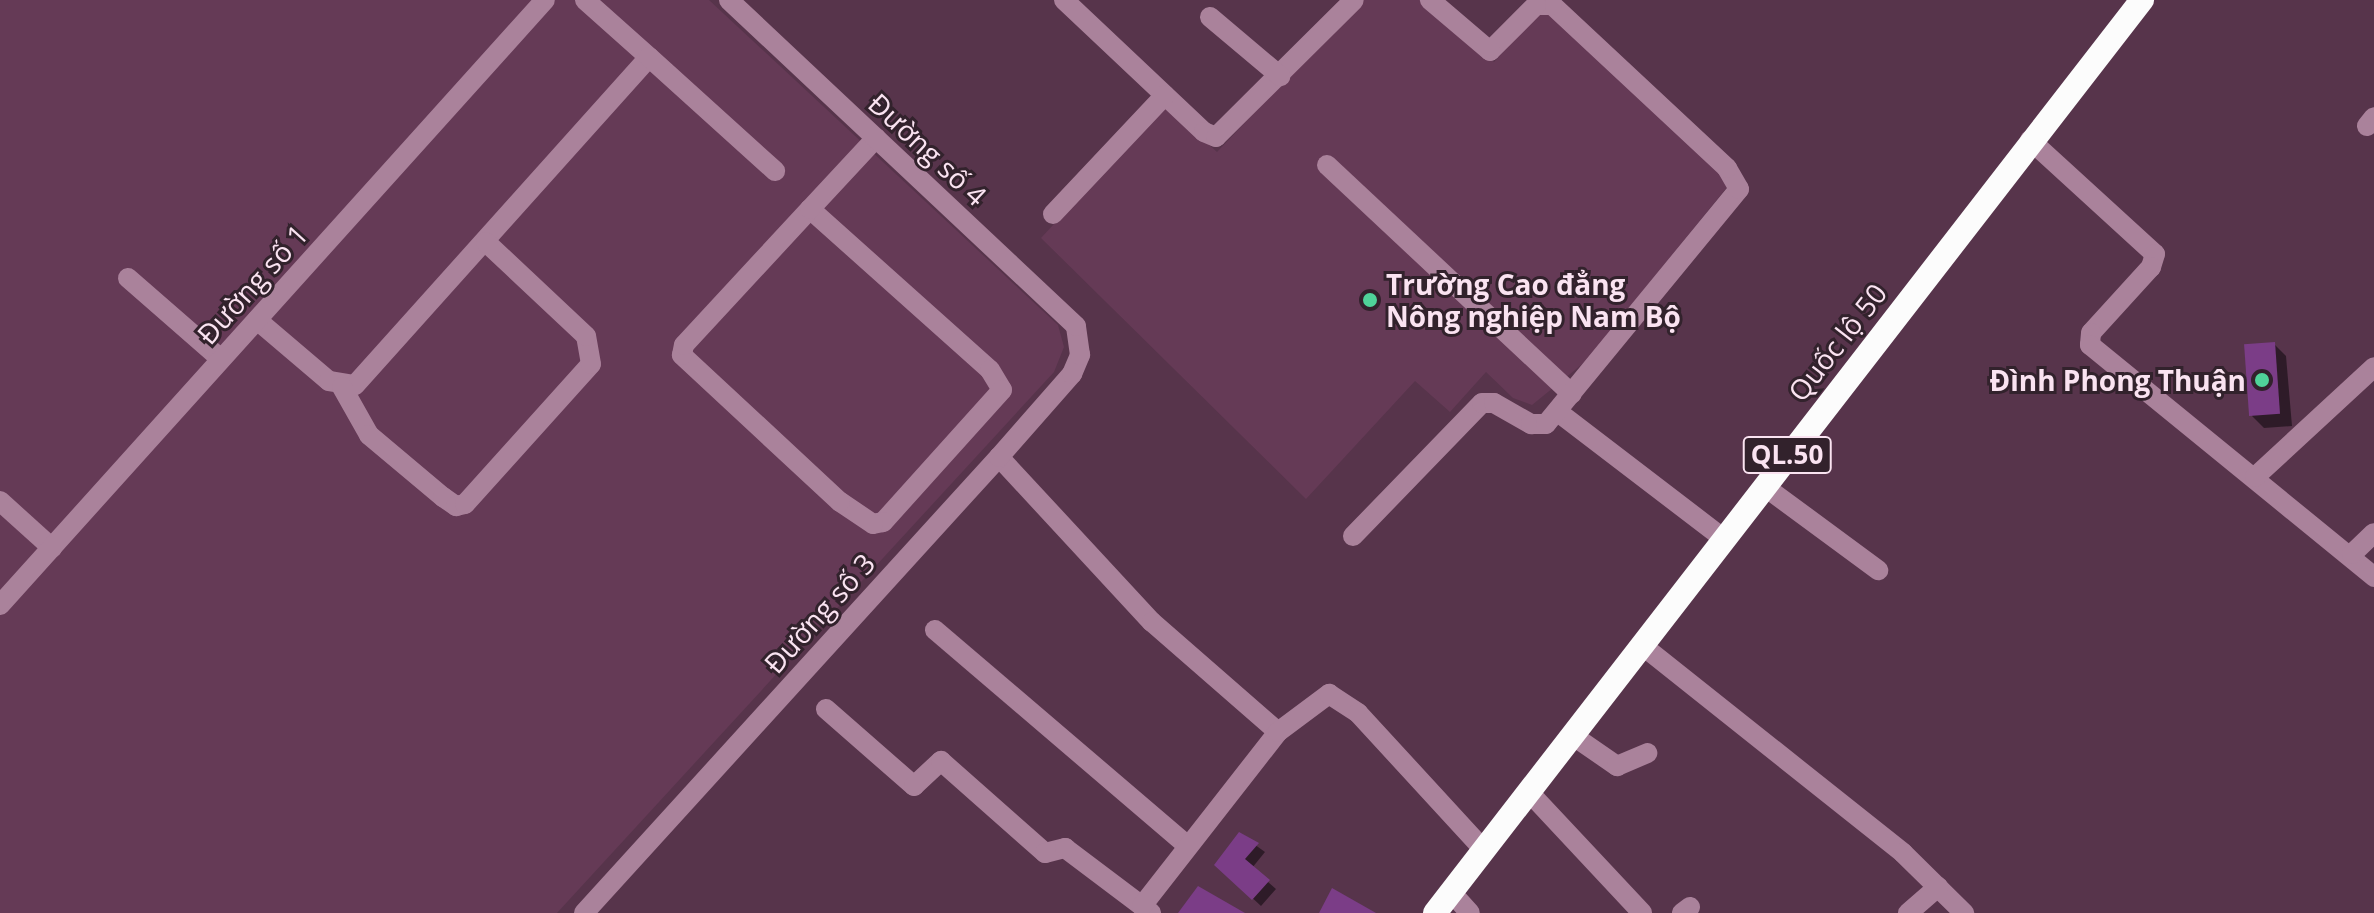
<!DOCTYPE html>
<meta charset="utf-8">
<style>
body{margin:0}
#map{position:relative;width:2374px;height:913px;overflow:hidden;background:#57344b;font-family:"Open Sans",sans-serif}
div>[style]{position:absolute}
.built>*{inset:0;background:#653a56}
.shadow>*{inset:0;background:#0007}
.building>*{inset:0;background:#7b3d87;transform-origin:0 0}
.minor>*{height:20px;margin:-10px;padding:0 10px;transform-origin:10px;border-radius:10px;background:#aa829b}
.highway>*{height:24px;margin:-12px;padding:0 12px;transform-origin:12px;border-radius:12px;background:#fcfcfc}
.dots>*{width:22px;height:22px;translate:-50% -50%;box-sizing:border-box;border:4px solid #32222c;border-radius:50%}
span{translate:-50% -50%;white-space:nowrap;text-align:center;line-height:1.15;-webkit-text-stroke:6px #32222c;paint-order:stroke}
.shield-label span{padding:2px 6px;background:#32222c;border:2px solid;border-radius:6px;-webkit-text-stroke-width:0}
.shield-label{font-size:26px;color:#fae3f1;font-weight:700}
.street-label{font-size:28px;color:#fae3f1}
.poi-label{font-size:28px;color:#fae3f1;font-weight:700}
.left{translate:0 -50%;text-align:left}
.right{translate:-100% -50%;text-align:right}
</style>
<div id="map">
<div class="built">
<i style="clip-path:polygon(0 0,709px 0,1058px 325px,1064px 347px,1054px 372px,557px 913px,0 913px)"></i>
<i style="clip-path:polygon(1361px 0,1423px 0,1494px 62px,1544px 6px,1725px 172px,1728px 186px,1586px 361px,1532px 405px,1513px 398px,1486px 372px,1450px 412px,1415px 381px,1306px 499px,1041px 238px,1165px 104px,1217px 152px)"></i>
</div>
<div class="shadow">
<i style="clip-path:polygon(2274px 344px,2286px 356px,2292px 426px,2264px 428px,2252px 416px)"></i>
<i style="clip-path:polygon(1240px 834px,1265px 852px,1252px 868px,1276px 889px,1261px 906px,1217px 865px)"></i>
</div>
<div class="building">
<i style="left:2275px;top:342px;width:72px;height:31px;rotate:86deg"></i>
<i style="clip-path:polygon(1239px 832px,1259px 843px,1245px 859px,1270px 880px,1252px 900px,1214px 865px)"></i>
<i style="clip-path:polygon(1198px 886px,1245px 913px,1178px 913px)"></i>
<i style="clip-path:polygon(1332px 888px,1376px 913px,1319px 913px)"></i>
</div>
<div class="minor">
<i style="left:585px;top:0;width:86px;rotate:41.7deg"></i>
<i style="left:1064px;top:0;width:192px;rotate:43.3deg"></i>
<i style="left:1204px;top:132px;width:13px;rotate:23deg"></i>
<i style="left:1216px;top:137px;width:194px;rotate:-44.8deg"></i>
<i style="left:1210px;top:17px;width:92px;rotate:40.1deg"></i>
<i style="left:2367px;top:126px;width:11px;rotate:-52deg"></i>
<i style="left:2030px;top:140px;width:169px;rotate:42.4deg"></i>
<i style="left:2155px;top:254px;width:14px;rotate:107deg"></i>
<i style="left:2151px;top:267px;width:89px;rotate:132.3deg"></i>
<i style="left:2091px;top:333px;width:12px;rotate:95deg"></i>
<i style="left:2090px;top:345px;width:367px;rotate:39.2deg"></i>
<i style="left:1327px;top:165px;width:335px;rotate:43.1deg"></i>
<i style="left:810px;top:209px;width:241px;rotate:41.8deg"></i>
<i style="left:990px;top:370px;width:23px;rotate:59deg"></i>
<i style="left:1002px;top:390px;width:178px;rotate:132deg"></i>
<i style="left:883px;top:522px;width:10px;rotate:169deg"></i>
<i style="left:873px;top:524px;width:40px;rotate:-146deg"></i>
<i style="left:840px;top:502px;width:216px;rotate:-137.1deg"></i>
<i style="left:682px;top:355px;width:10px;rotate:-79deg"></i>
<i style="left:684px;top:345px;width:185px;rotate:-47.2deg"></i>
<i style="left:810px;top:209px;width:97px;rotate:-47.1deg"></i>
<i style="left:1053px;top:214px;width:163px;rotate:-46.7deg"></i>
<i style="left:128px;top:278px;width:123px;rotate:41.1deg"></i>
<i style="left:257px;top:320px;width:94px;rotate:40.3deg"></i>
<i style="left:329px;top:381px;width:26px;rotate:9deg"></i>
<i style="left:355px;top:385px;width:440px;rotate:-48.1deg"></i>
<i style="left:649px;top:57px;width:170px;rotate:42.1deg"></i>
<i style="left:342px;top:387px;width:55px;rotate:60.6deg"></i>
<i style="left:369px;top:435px;width:97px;rotate:40deg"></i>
<i style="left:443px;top:497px;width:16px;rotate:35deg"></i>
<i style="left:456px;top:506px;width:9px;rotate:-13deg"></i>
<i style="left:465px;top:504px;width:188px;rotate:-48deg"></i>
<i style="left:591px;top:364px;width:28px;rotate:-100deg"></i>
<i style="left:586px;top:336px;width:137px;rotate:-136.8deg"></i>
<i style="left:1558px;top:412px;width:208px;rotate:37.4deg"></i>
<i style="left:999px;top:457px;width:225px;rotate:47.2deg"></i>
<i style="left:1152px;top:622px;width:167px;rotate:41.1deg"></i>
<i style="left:2255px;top:477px;width:162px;rotate:-42.7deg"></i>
<i style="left:1764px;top:486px;width:142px;rotate:36.4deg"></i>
<i style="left:0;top:501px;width:70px;rotate:42.1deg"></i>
<i style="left:1353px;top:536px;width:185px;rotate:-45.9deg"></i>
<i style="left:1482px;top:403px;width:12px"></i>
<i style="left:1494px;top:403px;width:43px;rotate:29.6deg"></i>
<i style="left:1531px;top:424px;width:15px"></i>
<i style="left:1546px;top:424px;width:304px;rotate:-50.6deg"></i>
<i style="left:1739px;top:189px;width:24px;rotate:-120deg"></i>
<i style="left:1727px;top:168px;width:239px;rotate:-137deg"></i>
<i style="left:1552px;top:5px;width:16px;rotate:180deg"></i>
<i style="left:1536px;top:5px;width:65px;rotate:135deg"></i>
<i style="left:1490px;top:51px;width:79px;rotate:-139.6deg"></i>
<i style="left:2352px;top:554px;width:30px;rotate:-44deg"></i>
<i style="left:0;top:605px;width:814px;rotate:-47.99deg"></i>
<i style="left:935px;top:630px;width:330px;rotate:40.5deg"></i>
<i style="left:1643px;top:646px;width:332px;rotate:38.5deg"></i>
<i style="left:1903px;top:853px;width:86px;rotate:44.5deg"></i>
<i style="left:826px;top:709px;width:117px;rotate:41.2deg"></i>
<i style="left:914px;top:786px;width:37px;rotate:-43deg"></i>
<i style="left:941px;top:761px;width:139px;rotate:41.5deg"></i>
<i style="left:1045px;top:853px;width:21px;rotate:-14deg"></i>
<i style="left:1065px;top:848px;width:96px;rotate:37deg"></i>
<i style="left:1572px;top:735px;width:55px;rotate:34.6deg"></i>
<i style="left:1617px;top:766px;width:33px;rotate:-23deg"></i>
<i style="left:1528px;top:791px;width:167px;rotate:46.9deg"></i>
<i style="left:1451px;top:892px;width:28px;rotate:48deg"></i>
<i style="left:584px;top:913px;width:617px;rotate:-47.7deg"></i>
<i style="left:999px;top:457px;width:111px;rotate:-48.7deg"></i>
<i style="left:1072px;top:374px;width:21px;rotate:-67deg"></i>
<i style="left:1080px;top:355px;width:29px;rotate:-98deg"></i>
<i style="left:1076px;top:326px;width:476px;rotate:-136.8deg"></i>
<i style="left:1151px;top:913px;width:11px;rotate:-142deg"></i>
<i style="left:1142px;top:906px;width:221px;rotate:-52deg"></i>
<i style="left:1278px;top:732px;width:64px;rotate:-36.7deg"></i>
<i style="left:1329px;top:694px;width:35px;rotate:33deg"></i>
<i style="left:1358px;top:713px;width:185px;rotate:47.4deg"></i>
<i style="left:1682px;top:913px;width:10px;rotate:-37deg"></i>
<i style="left:1908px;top:913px;width:40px;rotate:-41deg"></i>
</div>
<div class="highway">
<i style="left:1435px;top:913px;width:1155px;rotate:-52.25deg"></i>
</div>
<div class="dots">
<i style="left:1370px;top:300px;background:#4fd399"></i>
<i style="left:2262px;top:380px;background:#4fd399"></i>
</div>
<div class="shield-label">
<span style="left:1787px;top:455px">QL.50</span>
</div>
<div class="street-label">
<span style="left:928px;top:149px;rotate:43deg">Đường số 4</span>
<span style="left:252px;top:284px;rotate:-48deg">Đường số 1</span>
<span style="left:1837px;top:342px;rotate:-52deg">Quốc lộ 50</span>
<span style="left:819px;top:613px;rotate:-48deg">Đường số 3</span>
</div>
<div class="poi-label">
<span class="left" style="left:1386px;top:300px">Trường Cao đẳng<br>Nông nghiệp Nam Bộ</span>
<span class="right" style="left:2246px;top:380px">Đình Phong Thuận</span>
</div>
</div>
